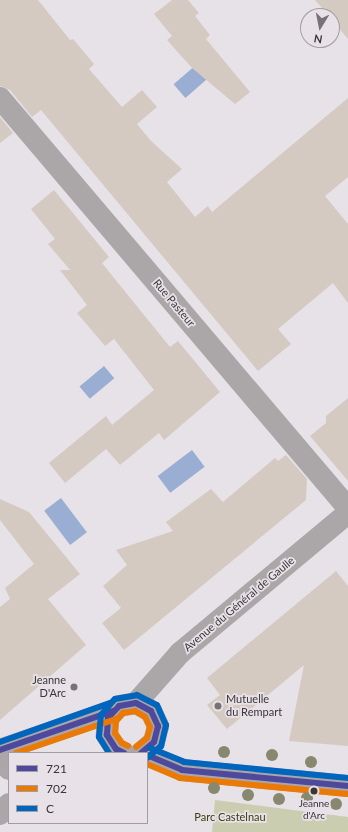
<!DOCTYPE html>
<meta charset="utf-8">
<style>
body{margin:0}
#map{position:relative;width:348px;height:832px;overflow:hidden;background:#e7e2e7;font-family:Lato,sans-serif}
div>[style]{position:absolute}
.green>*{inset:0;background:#cacdaf}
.water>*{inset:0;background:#9aadd3;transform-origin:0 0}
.building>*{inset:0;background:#d4cac2}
.street>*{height:22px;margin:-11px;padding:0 11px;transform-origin:11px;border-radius:11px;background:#aba7a9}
.secondary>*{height:22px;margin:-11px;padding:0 11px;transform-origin:11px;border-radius:11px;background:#aba6a8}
.bus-1>*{height:6px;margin:-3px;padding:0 3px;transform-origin:3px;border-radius:3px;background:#4d499d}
.bus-2>*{height:6px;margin:-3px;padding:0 3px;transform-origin:3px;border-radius:3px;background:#eb7906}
.bus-3>*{height:6px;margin:-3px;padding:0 3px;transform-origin:3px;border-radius:3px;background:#0065bd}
.trees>*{width:12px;height:12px;margin:-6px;border-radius:50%;background:#87886f}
.dots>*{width:11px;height:11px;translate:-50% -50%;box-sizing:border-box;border:2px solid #e8e1e8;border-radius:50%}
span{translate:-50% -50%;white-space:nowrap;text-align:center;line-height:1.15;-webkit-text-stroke:3.5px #e8e1e8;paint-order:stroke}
.bus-label{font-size:10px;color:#393639}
.street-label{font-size:11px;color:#393639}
.poi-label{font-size:11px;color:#393639}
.right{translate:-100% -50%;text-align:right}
.left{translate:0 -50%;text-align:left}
.park-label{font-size:11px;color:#393e0c}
.legend{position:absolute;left:8px;top:752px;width:140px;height:72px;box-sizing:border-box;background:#e8e1e8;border:1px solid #a29da2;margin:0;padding:5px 7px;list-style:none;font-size:12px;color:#393639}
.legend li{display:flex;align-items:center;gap:8px;height:20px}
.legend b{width:20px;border:1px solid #a29da2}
.north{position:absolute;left:300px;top:8px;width:40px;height:40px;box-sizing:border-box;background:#e8e1e8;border:1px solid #a29da2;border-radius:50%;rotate:190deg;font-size:11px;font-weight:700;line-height:16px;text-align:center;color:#393639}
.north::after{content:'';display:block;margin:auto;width:14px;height:18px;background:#767276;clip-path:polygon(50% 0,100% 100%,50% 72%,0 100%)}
</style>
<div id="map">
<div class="green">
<i style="clip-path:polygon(215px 800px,348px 817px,348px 832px,212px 832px)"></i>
</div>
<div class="water">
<i style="left:197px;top:64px;width:18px;height:31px;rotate:49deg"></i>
<i style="left:104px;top:366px;width:16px;height:32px;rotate:50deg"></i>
<i style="left:192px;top:450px;width:21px;height:43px;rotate:53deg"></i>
<i style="left:61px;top:498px;width:43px;height:21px;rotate:53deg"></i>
</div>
<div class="building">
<i style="clip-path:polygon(0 0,38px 0,70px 40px,73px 39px,94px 64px,89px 69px,122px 107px,142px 90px,157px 107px,137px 124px,151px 141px,182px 169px,167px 182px,195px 217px,208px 206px,212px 212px,348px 98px,348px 177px,325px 196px,348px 224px,348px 303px,333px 283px,278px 329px,291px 344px,258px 371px,41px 110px,32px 117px,10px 90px,0 86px)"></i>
<i style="clip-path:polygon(172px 0,188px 0,199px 13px,195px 16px,210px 35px,206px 39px,250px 92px,235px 104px,192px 68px,167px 40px,172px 36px,154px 14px)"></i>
<i style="clip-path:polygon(315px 0,348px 0,348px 39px,332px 20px,332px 16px,329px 16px)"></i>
<i style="clip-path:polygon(0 117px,13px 133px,0 143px)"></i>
<i style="clip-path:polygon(54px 190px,109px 257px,102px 263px,144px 315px,170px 347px,178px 341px,220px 392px,164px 440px,159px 433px,120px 465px,106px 449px,65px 483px,49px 463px,106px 416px,112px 425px,154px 390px,114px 339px,105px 346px,77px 313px,87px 305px,60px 270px,70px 270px,48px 244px,55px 239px,31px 209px)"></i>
<i style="clip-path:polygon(348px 398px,348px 481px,310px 436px,326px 423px,326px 416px)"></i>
<i style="clip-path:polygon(286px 455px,307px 479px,306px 500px,124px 650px,102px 623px,121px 608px,103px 586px,127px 565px,116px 550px,173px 531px,166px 522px,211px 489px,223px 502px,275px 458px,278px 461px)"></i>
<i style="clip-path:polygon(0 499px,29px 512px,80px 574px,48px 599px,86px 645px,0 720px,0 607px,10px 599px,5px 588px,34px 564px,0 520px)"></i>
<i style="clip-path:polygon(336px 571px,348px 586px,348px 746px,289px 741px,304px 665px,227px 729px,207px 705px,220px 695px,207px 678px)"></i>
</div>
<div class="street">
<i style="left:0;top:98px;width:538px;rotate:49.68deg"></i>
</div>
<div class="secondary">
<i style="left:136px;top:703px;width:67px;rotate:-48.7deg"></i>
<i style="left:180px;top:653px;width:219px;rotate:-39.8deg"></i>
<i style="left:0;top:750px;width:120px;rotate:-19deg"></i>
<i style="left:124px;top:753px;width:9px;rotate:-153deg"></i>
<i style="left:116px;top:749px;width:17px;rotate:-123deg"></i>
<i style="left:107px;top:735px;width:17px;rotate:-87deg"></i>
<i style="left:108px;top:718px;width:16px;rotate:-47deg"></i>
<i style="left:119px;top:706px;width:17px;rotate:-10deg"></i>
<i style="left:136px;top:703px;width:17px;rotate:28deg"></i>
<i style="left:151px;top:711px;width:17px;rotate:65deg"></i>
<i style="left:158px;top:726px;width:16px;rotate:104deg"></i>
<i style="left:154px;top:742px;width:17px;rotate:140deg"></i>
<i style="left:147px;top:755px;width:38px;rotate:23deg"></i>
<i style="left:182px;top:770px;width:167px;rotate:5.5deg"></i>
<i style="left:0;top:758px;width:14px;rotate:51deg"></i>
<i style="left:0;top:814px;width:13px;rotate:-48deg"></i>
</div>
<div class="bus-1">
<i style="left:0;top:750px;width:120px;rotate:-19deg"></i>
<i style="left:124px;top:753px;width:9px;rotate:-153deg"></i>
<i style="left:116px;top:749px;width:17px;rotate:-123deg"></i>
<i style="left:107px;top:735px;width:17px;rotate:-87deg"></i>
<i style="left:108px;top:718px;width:16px;rotate:-47deg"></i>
<i style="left:119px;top:706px;width:17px;rotate:-10deg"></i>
<i style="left:136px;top:703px;width:17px;rotate:28deg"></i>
<i style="left:151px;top:711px;width:17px;rotate:65deg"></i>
<i style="left:158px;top:726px;width:16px;rotate:104deg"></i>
<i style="left:154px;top:742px;width:17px;rotate:140deg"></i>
<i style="left:147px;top:755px;width:38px;rotate:23deg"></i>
<i style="left:182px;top:770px;width:167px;rotate:5.5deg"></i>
</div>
<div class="bus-2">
<i style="left:128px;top:746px;width:7px;rotate:-153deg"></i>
<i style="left:122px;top:743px;width:12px;rotate:-125deg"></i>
<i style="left:115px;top:733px;width:12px;rotate:-85deg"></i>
<i style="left:116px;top:721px;width:11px;rotate:-49deg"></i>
<i style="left:123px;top:713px;width:12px;rotate:-9deg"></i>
<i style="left:135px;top:711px;width:12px;rotate:31deg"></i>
<i style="left:145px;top:717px;width:11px;rotate:63deg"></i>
<i style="left:150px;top:727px;width:11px;rotate:105deg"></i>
<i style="left:147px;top:738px;width:14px;rotate:141deg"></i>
<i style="left:16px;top:753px;width:106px;rotate:-18.8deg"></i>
<i style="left:147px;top:764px;width:36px;rotate:23deg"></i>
<i style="left:180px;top:778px;width:168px;rotate:5.5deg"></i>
</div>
<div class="bus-3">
<i style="left:0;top:742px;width:117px;rotate:-19.5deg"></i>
<i style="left:150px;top:748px;width:37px;rotate:22deg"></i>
<i style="left:184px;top:762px;width:165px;rotate:5.6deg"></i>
<i style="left:109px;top:753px;width:19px;rotate:-122deg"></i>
<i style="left:99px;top:737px;width:22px;rotate:-85deg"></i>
<i style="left:101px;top:715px;width:21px;rotate:-49deg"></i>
<i style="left:115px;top:699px;width:22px;rotate:-10deg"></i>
<i style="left:137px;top:695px;width:22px;rotate:27deg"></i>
<i style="left:157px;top:705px;width:22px;rotate:66deg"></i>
<i style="left:166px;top:725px;width:22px;rotate:103deg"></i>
<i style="left:161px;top:746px;width:18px;rotate:139deg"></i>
</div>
<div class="trees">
<i style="left:224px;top:752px"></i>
<i style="left:272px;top:755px"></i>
<i style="left:311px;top:762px"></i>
<i style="left:214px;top:788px"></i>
<i style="left:248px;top:795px"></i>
<i style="left:307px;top:798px"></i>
<i style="left:279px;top:799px"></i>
<i style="left:336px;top:804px"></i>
</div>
<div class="dots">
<i style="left:74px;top:687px;background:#767276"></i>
<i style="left:218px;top:706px;background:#767276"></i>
<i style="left:314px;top:791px;background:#393639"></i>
</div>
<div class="bus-label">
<span style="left:314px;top:809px">Jeanne<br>d'Arc</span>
</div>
<div class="street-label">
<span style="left:174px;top:303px;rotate:50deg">Rue Pasteur</span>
<span style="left:239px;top:604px;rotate:-40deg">Avenue du Général de Gaulle</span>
</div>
<div class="poi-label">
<span class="right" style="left:66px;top:687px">Jeanne<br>D'Arc</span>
<span class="left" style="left:226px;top:706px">Mutuelle<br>du Rempart</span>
</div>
<div class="park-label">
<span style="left:230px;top:817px">Parc Castelnau</span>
</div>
<ul class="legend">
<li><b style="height:5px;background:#4d499d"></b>721</li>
<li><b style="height:5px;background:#eb7906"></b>702</li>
<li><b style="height:5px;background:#0065bd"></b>C</li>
</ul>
<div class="north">N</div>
</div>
